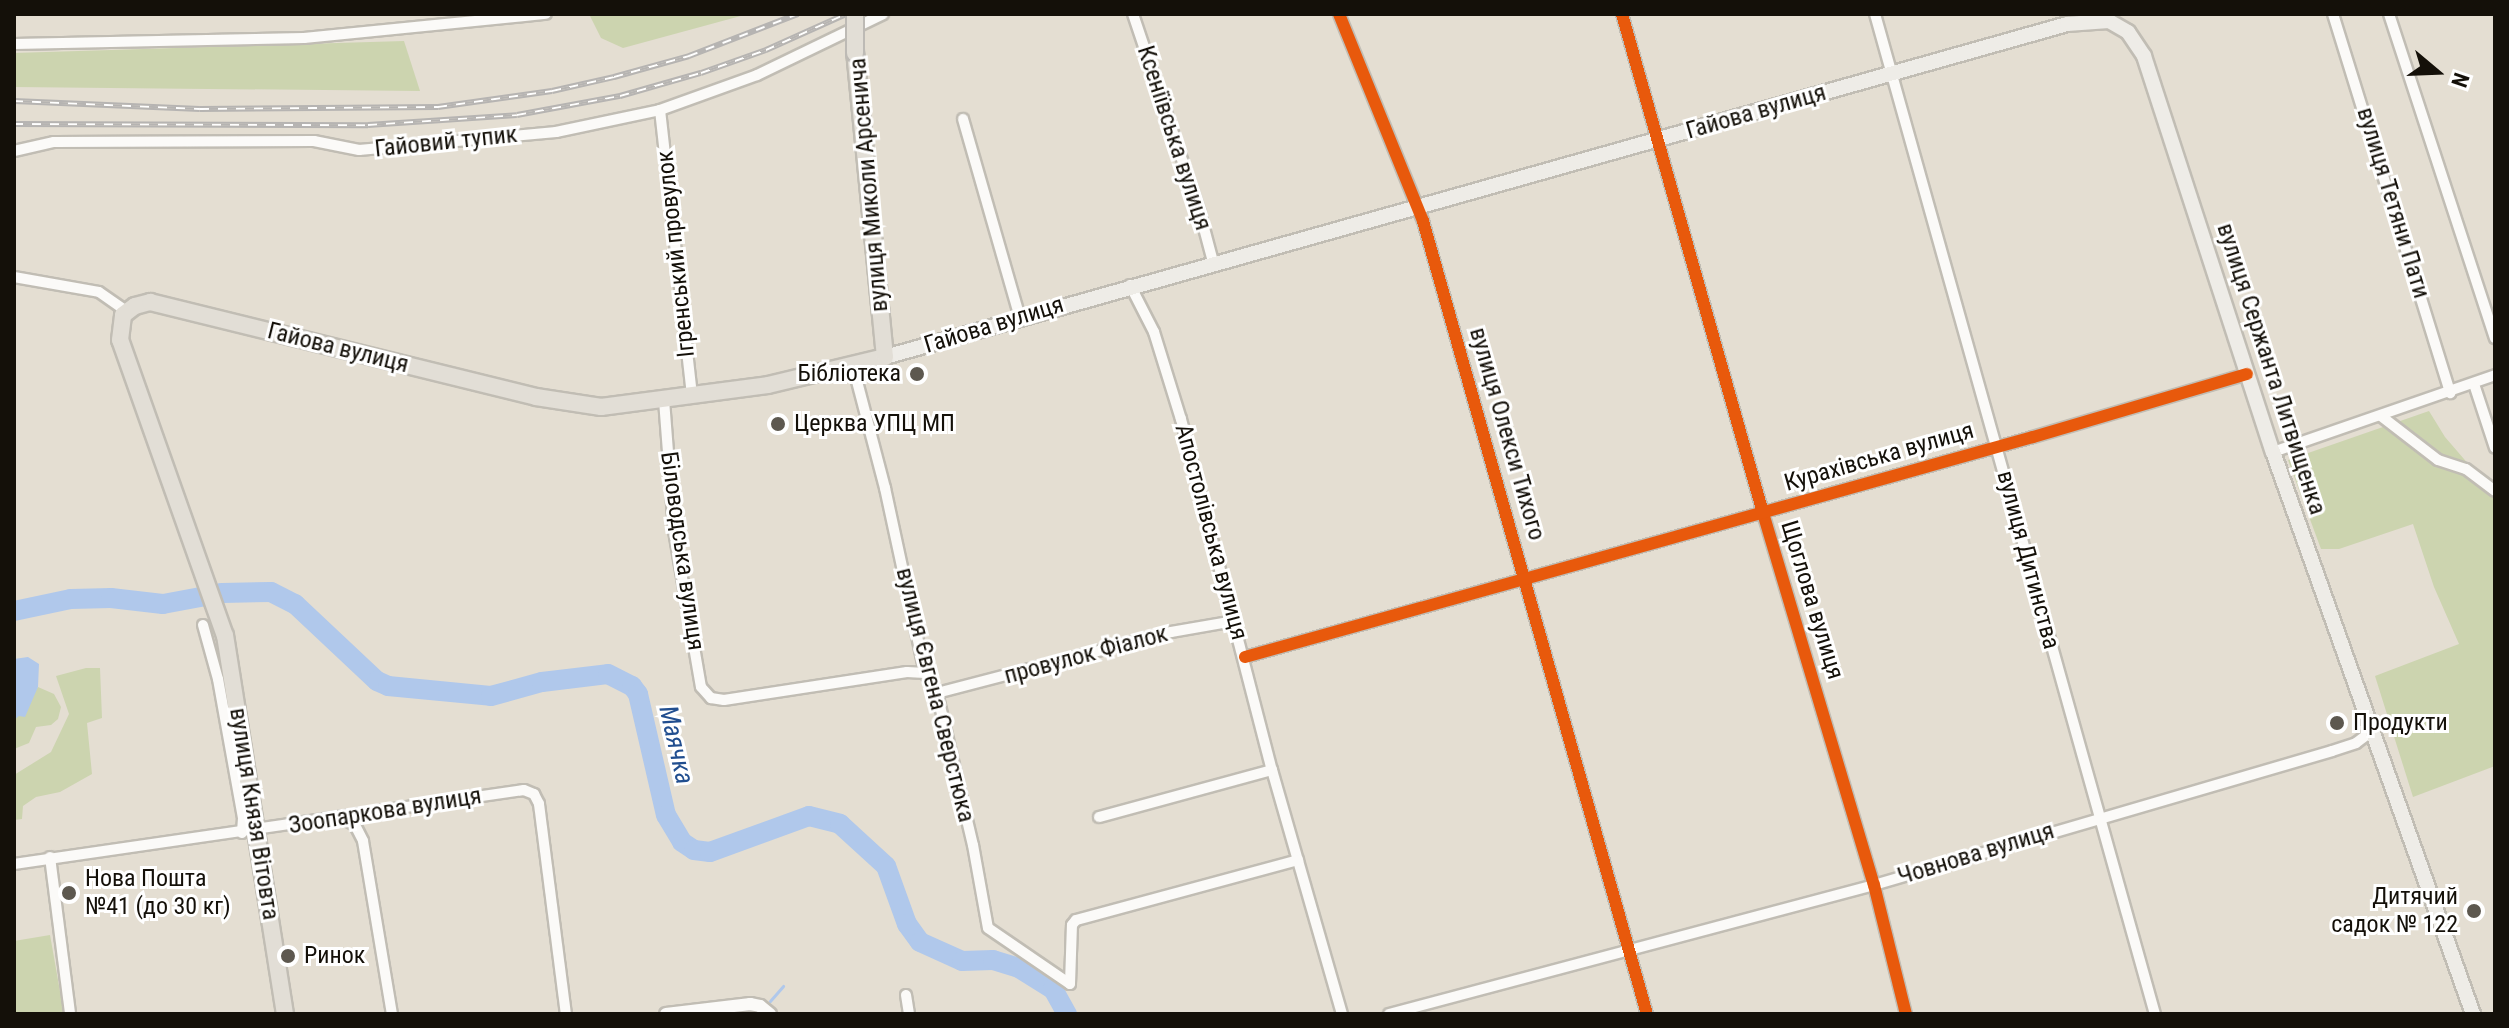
<!DOCTYPE html>
<meta charset="utf-8">
<style>
body{margin:0}
#map{position:relative;width:2509px;height:1028px;overflow:hidden;background:#e4ded2;font-family:"Roboto Condensed",sans-serif}
div>[style]{position:absolute}
.green>*{inset:0;background:#ccd4af}
.water>*{inset:0;background:#b0c8eb}
.stream>*{height:3px;margin:-1.5px;padding:0 1.5px;transform-origin:1.5px;border-radius:1.5px;background:#b0c8eb}
.river>*{height:20px;margin:-10px;padding:0 10px;transform-origin:10px;border-radius:10px;background:#b0c8eb}
.roads{filter:drop-shadow(2px 0 #c1bdb4) drop-shadow(-2px 0 #c1bdb4) drop-shadow(0 2px #c1bdb4) drop-shadow(0 -2px #c1bdb4)}
.minor>*{height:10px;margin:-5px;padding:0 5px;transform-origin:5px;border-radius:5px;background:#fbfaf8}
.tertiary>*{height:12px;margin:-6px;padding:0 6px;transform-origin:6px;border-radius:6px;background:#fbfaf8}
.secondary>*{height:14px;margin:-7px;padding:0 7px;transform-origin:7px;border-radius:7px;background:#eeece7}
.primary>*{height:16px;margin:-8px;padding:0 8px;transform-origin:8px;border-radius:8px;background:#e2ded6}
.rail>*{height:6px;margin-top:-3px;transform-origin:0;background:repeating-linear-gradient(90deg,#fff 0 9px,#b6b4b2 0 18px);box-sizing:border-box;border-block:2px solid #b6b4b2}
.bridges{filter:drop-shadow(2px 0 #bdbab5) drop-shadow(-2px 0 #bdbab5) drop-shadow(0 2px #bdbab5) drop-shadow(0 -2px #bdbab5)}
.primary-bridge>*{height:16px;margin:-8px;padding:0 8px;transform-origin:8px;border-radius:8px;background:#e2ded6}
.cycleway>*{height:12px;margin:-6px;padding:0 6px;transform-origin:6px;border-radius:6px;background:#e8590c}
.dots>*{width:22px;height:22px;translate:-50% -50%;box-sizing:border-box;border:4px solid #fff;border-radius:50%}
span{translate:-50% -50%;white-space:nowrap;text-align:center;line-height:1.15;-webkit-text-stroke:6px #fff;paint-order:stroke}
.street-label{font-size:24px;color:#141009}
.poi-label{font-size:24px;color:#141009}
.right{translate:-100% -50%;text-align:right}
.left{translate:0 -50%;text-align:left}
.water-label{font-size:26px;color:#214e8f;font-style:italic}
.frame{position:absolute;inset:0;border:16px solid #141009;pointer-events:none}
.north{position:absolute;left:2397px;top:32px;width:80px;height:80px;-webkit-text-stroke:6px #fff;paint-order:stroke;rotate:109deg;font-size:22px;font-weight:700;line-height:32px;text-align:center;color:#141009}
.north::after{content:'';display:block;margin:auto;width:28px;height:36px;background:#141009;clip-path:polygon(50% 0,100% 100%,50% 72%,0 100%)}
</style>
<div id="map">
<div class="green">
<i style="clip-path:polygon(614px 14px,748px 14px,623px 48px,601px 38px,590px 16px)"></i>
<i style="clip-path:polygon(404px 41px,420px 91px,14px 87px,14px 53px)"></i>
<i style="clip-path:polygon(2429px 411px,2445px 437px,2495px 495px,2495px 766px,2413px 797px,2375px 676px,2459px 644px,2434px 587px,2413px 524px,2339px 549px,2321px 549px,2288px 460px)"></i>
<i style="clip-path:polygon(86px 668px,100px 668px,102px 718px,87px 723px,92px 774px,60px 792px,36px 797px,23px 806px,22px 819px,14px 820px,14px 775px,51px 752px,69px 714px,56px 676px)"></i>
<i style="clip-path:polygon(38px 687px,54px 694px,61px 707px,58px 719px,51px 725px,36px 727px,29px 743px,14px 749px,14px 720px)"></i>
<i style="clip-path:polygon(50px 935px,64px 1014px,14px 1014px,14px 941px)"></i>
</div>
<div class="water">
<i style="clip-path:polygon(28px 657px,39px 664px,38px 687px,25px 717px,19px 716px,14px 720px,14px 659px)"></i>
</div>
<div class="stream">
<i style="left:770px;top:1001px;width:20px;rotate:-49deg"></i>
</div>
<div class="river">
<i style="left:14px;top:611px;width:58px;rotate:-11.9deg"></i>
<i style="left:71px;top:599px;width:40px;rotate:-1.4deg"></i>
<i style="left:111px;top:598px;width:52px;rotate:6.6deg"></i>
<i style="left:163px;top:604px;width:60px;rotate:-10.6deg"></i>
<i style="left:222px;top:593px;width:49px;rotate:-1.2deg"></i>
<i style="left:271px;top:592px;width:27px;rotate:27deg"></i>
<i style="left:295px;top:604px;width:112px;rotate:43.2deg"></i>
<i style="left:377px;top:681px;width:12px;rotate:24deg"></i>
<i style="left:388px;top:686px;width:103px;rotate:5.5deg"></i>
<i style="left:491px;top:696px;width:53px;rotate:-15.4deg"></i>
<i style="left:542px;top:682px;width:66px;rotate:-6.9deg"></i>
<i style="left:608px;top:674px;width:27px;rotate:27deg"></i>
<i style="left:632px;top:686px;width:10px;rotate:53deg"></i>
<i style="left:638px;top:694px;width:124px;rotate:77deg"></i>
<i style="left:666px;top:815px;width:31px;rotate:59deg"></i>
<i style="left:682px;top:842px;width:14px;rotate:34deg"></i>
<i style="left:694px;top:850px;width:16px;rotate:7deg"></i>
<i style="left:710px;top:852px;width:105px;rotate:-20deg"></i>
<i style="left:809px;top:816px;width:32px;rotate:14deg"></i>
<i style="left:840px;top:824px;width:62px;rotate:42.4deg"></i>
<i style="left:886px;top:866px;width:62px;rotate:70.1deg"></i>
<i style="left:907px;top:924px;width:22px;rotate:54deg"></i>
<i style="left:920px;top:942px;width:46px;rotate:24.3deg"></i>
<i style="left:962px;top:961px;width:31px;rotate:-2deg"></i>
<i style="left:993px;top:960px;width:27px;rotate:17deg"></i>
<i style="left:1019px;top:968px;width:40px;rotate:32deg"></i>
<i style="left:1053px;top:989px;width:29px;rotate:61deg"></i>
</div>
<div class="roads">
<div class="minor">
<i style="left:1133px;top:14px;width:210px;rotate:71.4deg"></i>
<i style="left:1200px;top:213px;width:51px;rotate:75.1deg"></i>
<i style="left:1339px;top:14px;width:223px;rotate:67.9deg"></i>
<i style="left:1423px;top:221px;width:824px;rotate:74.23deg"></i>
<i style="left:1622px;top:14px;width:519px;rotate:74.22deg"></i>
<i style="left:1763px;top:513px;width:388px;rotate:73.4deg"></i>
<i style="left:1874px;top:885px;width:133px;rotate:76.1deg"></i>
<i style="left:1875px;top:14px;width:1038px;rotate:74.36deg"></i>
<i style="left:2333px;top:14px;width:397px;rotate:72.8deg"></i>
<i style="left:2389px;top:14px;width:341px;rotate:71.9deg"></i>
<i style="left:14px;top:44px;width:290px;rotate:-1.2deg"></i>
<i style="left:304px;top:38px;width:243px;rotate:-5.7deg"></i>
<i style="left:660px;top:110px;width:289px;rotate:83.6deg"></i>
<i style="left:963px;top:119px;width:207px;rotate:74deg"></i>
<i style="left:14px;top:151px;width:41px;rotate:-12.7deg"></i>
<i style="left:54px;top:142px;width:260px;rotate:-0.2deg"></i>
<i style="left:314px;top:141px;width:46px;rotate:11.3deg"></i>
<i style="left:359px;top:150px;width:198px;rotate:-5.2deg"></i>
<i style="left:556px;top:132px;width:106px;rotate:-11.9deg"></i>
<i style="left:660px;top:110px;width:103px;rotate:-19.8deg"></i>
<i style="left:757px;top:75px;width:140px;rotate:-25.8deg"></i>
<i style="left:14px;top:277px;width:86px;rotate:10deg"></i>
<i style="left:99px;top:292px;width:33px;rotate:35deg"></i>
<i style="left:1130px;top:285px;width:53px;rotate:62.9deg"></i>
<i style="left:1154px;top:332px;width:91px;rotate:72.8deg"></i>
<i style="left:1181px;top:419px;width:363px;rotate:75.5deg"></i>
<i style="left:1272px;top:770px;width:254px;rotate:74deg"></i>
<i style="left:853px;top:366px;width:126px;rotate:75.3deg"></i>
<i style="left:885px;top:488px;width:189px;rotate:77.8deg"></i>
<i style="left:925px;top:673px;width:23px;rotate:59deg"></i>
<i style="left:937px;top:693px;width:156px;rotate:76.7deg"></i>
<i style="left:973px;top:845px;width:84px;rotate:79.8deg"></i>
<i style="left:988px;top:928px;width:99px;rotate:34.3deg"></i>
<i style="left:2474px;top:384px;width:67px;rotate:71.8deg"></i>
<i style="left:664px;top:400px;width:131px;rotate:85.6deg"></i>
<i style="left:674px;top:531px;width:158px;rotate:80.2deg"></i>
<i style="left:701px;top:687px;width:15px;rotate:48deg"></i>
<i style="left:711px;top:698px;width:13px;rotate:9deg"></i>
<i style="left:724px;top:700px;width:185px;rotate:-8.7deg"></i>
<i style="left:907px;top:672px;width:18px;rotate:3deg"></i>
<i style="left:2381px;top:416px;width:72px;rotate:37.7deg"></i>
<i style="left:2438px;top:460px;width:29px;rotate:18deg"></i>
<i style="left:2466px;top:469px;width:36px;rotate:37deg"></i>
<i style="left:2273px;top:452px;width:235px;rotate:-19.1deg"></i>
<i style="left:203px;top:625px;width:56px;rotate:74.5deg"></i>
<i style="left:218px;top:679px;width:141px;rotate:79.8deg"></i>
<i style="left:243px;top:818px;width:15px;rotate:94deg"></i>
<i style="left:1245px;top:657px;width:818px;rotate:-15.6deg"></i>
<i style="left:2033px;top:437px;width:223px;rotate:-16.4deg"></i>
<i style="left:937px;top:693px;width:242px;rotate:-14.6deg"></i>
<i style="left:1171px;top:632px;width:65px;rotate:-9.8deg"></i>
<i style="left:341px;top:817px;width:16px;rotate:30deg"></i>
<i style="left:355px;top:825px;width:18px;rotate:63deg"></i>
<i style="left:363px;top:841px;width:175px;rotate:80.5deg"></i>
<i style="left:1099px;top:817px;width:179px;rotate:-15.2deg"></i>
<i style="left:50px;top:857px;width:158px;rotate:82.7deg"></i>
<i style="left:14px;top:864px;width:515px;rotate:-8.26deg"></i>
<i style="left:524px;top:790px;width:11px;rotate:22deg"></i>
<i style="left:534px;top:794px;width:11px;rotate:63deg"></i>
<i style="left:539px;top:804px;width:212px;rotate:82.7deg"></i>
<i style="left:1070px;top:984px;width:59px;rotate:-88.1deg"></i>
<i style="left:1072px;top:925px;width:6px;rotate:-51deg"></i>
<i style="left:1076px;top:920px;width:230px;rotate:-15.1deg"></i>
<i style="left:906px;top:995px;width:19px;rotate:81deg"></i>
<i style="left:1389px;top:1014px;width:502px;rotate:-14.89deg"></i>
<i style="left:1874px;top:885px;width:477px;rotate:-16.3deg"></i>
<i style="left:2332px;top:751px;width:25px;rotate:-18deg"></i>
<i style="left:2356px;top:743px;width:20px;rotate:-37deg"></i>
</div>
<div class="tertiary">
<i style="left:666px;top:1014px;width:85px;rotate:-6.8deg"></i>
<i style="left:750px;top:1004px;width:10px;rotate:11deg"></i>
<i style="left:760px;top:1006px;width:13px;rotate:39deg"></i>
</div>
<div class="secondary">
<i style="left:885px;top:357px;width:1228px;rotate:-15.73deg"></i>
<i style="left:2067px;top:24px;width:42px;rotate:-4.1deg"></i>
<i style="left:2109px;top:21px;width:22px;rotate:30deg"></i>
<i style="left:2128px;top:32px;width:29px;rotate:56deg"></i>
<i style="left:2144px;top:56px;width:416px;rotate:72deg"></i>
<i style="left:2273px;top:452px;width:597px;rotate:70.41deg"></i>
</div>
<div class="primary">
<i style="left:285px;top:1014px;width:383px;rotate:-99deg"></i>
<i style="left:225px;top:636px;width:314px;rotate:-109.5deg"></i>
<i style="left:120px;top:340px;width:25px;rotate:-83deg"></i>
<i style="left:123px;top:315px;width:15px;rotate:-37deg"></i>
<i style="left:135px;top:306px;width:16px;rotate:-15deg"></i>
<i style="left:150px;top:302px;width:398px;rotate:13.8deg"></i>
<i style="left:536px;top:397px;width:66px;rotate:8.7deg"></i>
<i style="left:601px;top:407px;width:168px;rotate:-7.5deg"></i>
<i style="left:768px;top:385px;width:120px;rotate:-13.5deg"></i>
<i style="left:885px;top:357px;width:305px;rotate:-95.6deg"></i>
</div>
</div>
<div class="rail">
<i style="left:14px;top:101px;width:186px;rotate:2.5deg"></i>
<i style="left:200px;top:109px;width:238px;rotate:-0.5deg"></i>
<i style="left:438px;top:107px;width:115px;rotate:-8deg"></i>
<i style="left:552px;top:91px;width:64px;rotate:-12.7deg"></i>
<i style="left:614px;top:77px;width:78px;rotate:-15.6deg"></i>
<i style="left:689px;top:56px;width:117px;rotate:-21.1deg"></i>
<i style="left:14px;top:124px;width:354px;rotate:0.2deg"></i>
<i style="left:368px;top:125px;width:149px;rotate:-3.8deg"></i>
<i style="left:517px;top:115px;width:105px;rotate:-10.5deg"></i>
<i style="left:620px;top:96px;width:84px;rotate:-15.9deg"></i>
<i style="left:701px;top:73px;width:69px;rotate:-19.5deg"></i>
<i style="left:766px;top:50px;width:88px;rotate:-24.2deg"></i>
</div>
<div class="bridges">
<div class="primary-bridge">
<i style="left:855px;top:14px;width:39px;rotate:90deg"></i>
</div>
</div>
<div class="cycleway">
<i style="left:1339px;top:14px;width:223px;rotate:67.9deg"></i>
<i style="left:1423px;top:221px;width:824px;rotate:74.23deg"></i>
<i style="left:1622px;top:14px;width:519px;rotate:74.22deg"></i>
<i style="left:1763px;top:513px;width:388px;rotate:73.4deg"></i>
<i style="left:1874px;top:885px;width:133px;rotate:76.1deg"></i>
<i style="left:1245px;top:657px;width:818px;rotate:-15.6deg"></i>
<i style="left:2033px;top:437px;width:223px;rotate:-16.4deg"></i>
</div>
<div class="dots">
<i style="left:917px;top:374px;background:#5d584f"></i>
<i style="left:778px;top:424px;background:#5d584f"></i>
<i style="left:2337px;top:723px;background:#5d584f"></i>
<i style="left:69px;top:893px;background:#5d584f"></i>
<i style="left:2474px;top:911px;background:#5d584f"></i>
<i style="left:288px;top:956px;background:#5d584f"></i>
</div>
<div class="street-label">
<span style="left:1756px;top:112px;rotate:-16deg">Гайова вулиця</span>
<span style="left:1174px;top:138px;rotate:72deg">Ксеніївська вулиця</span>
<span style="left:446px;top:142px;rotate:-6deg">Гайовий тупик</span>
<span style="left:869px;top:185px;rotate:-95deg">вулиця Миколи Арсенича</span>
<span style="left:2393px;top:203px;rotate:73deg">вулиця Тетяни Пати</span>
<span style="left:676px;top:254px;rotate:-96deg">Ігренський провулок</span>
<span style="left:994px;top:325px;rotate:-17deg">Гайова вулиця</span>
<span style="left:338px;top:348px;rotate:14deg">Гайова вулиця</span>
<span style="left:2271px;top:369px;rotate:72deg">вулиця Сержанта Литвищенка</span>
<span style="left:1507px;top:434px;rotate:74deg">вулиця Олекси Тихого</span>
<span style="left:1879px;top:457px;rotate:-16deg">Курахівська вулиця</span>
<span style="left:1211px;top:532px;rotate:75deg">Апостолівська вулиця</span>
<span style="left:682px;top:551px;rotate:82deg">Біловодська вулиця</span>
<span style="left:2028px;top:560px;rotate:75deg">вулиця Дитинства</span>
<span style="left:1812px;top:600px;rotate:73deg">Щоглова вулиця</span>
<span style="left:1086px;top:655px;rotate:-15deg">провулок Фіалок</span>
<span style="left:935px;top:695px;rotate:76deg">вулиця Євгена Сверстюка</span>
<span style="left:385px;top:811px;rotate:-9deg">Зоопаркова вулиця</span>
<span style="left:254px;top:814px;rotate:81deg">вулиця Князя Вітовта</span>
<span style="left:1976px;top:854px;rotate:-17deg">Човнова вулиця</span>
</div>
<div class="poi-label">
<span class="right" style="left:901px;top:374px">Бібліотека</span>
<span class="left" style="left:794px;top:424px">Церква УПЦ МП</span>
<span class="left" style="left:2353px;top:723px">Продукти</span>
<span class="left" style="left:85px;top:893px">Нова Пошта<br>№41 (до 30 кг)</span>
<span class="right" style="left:2458px;top:911px">Дитячий<br>садок № 122</span>
<span class="left" style="left:304px;top:956px">Ринок</span>
</div>
<div class="water-label">
<span style="left:676px;top:745px;rotate:77deg">Маячка</span>
</div>
<div class="frame"></div>
<div class="north">N</div>
</div>
